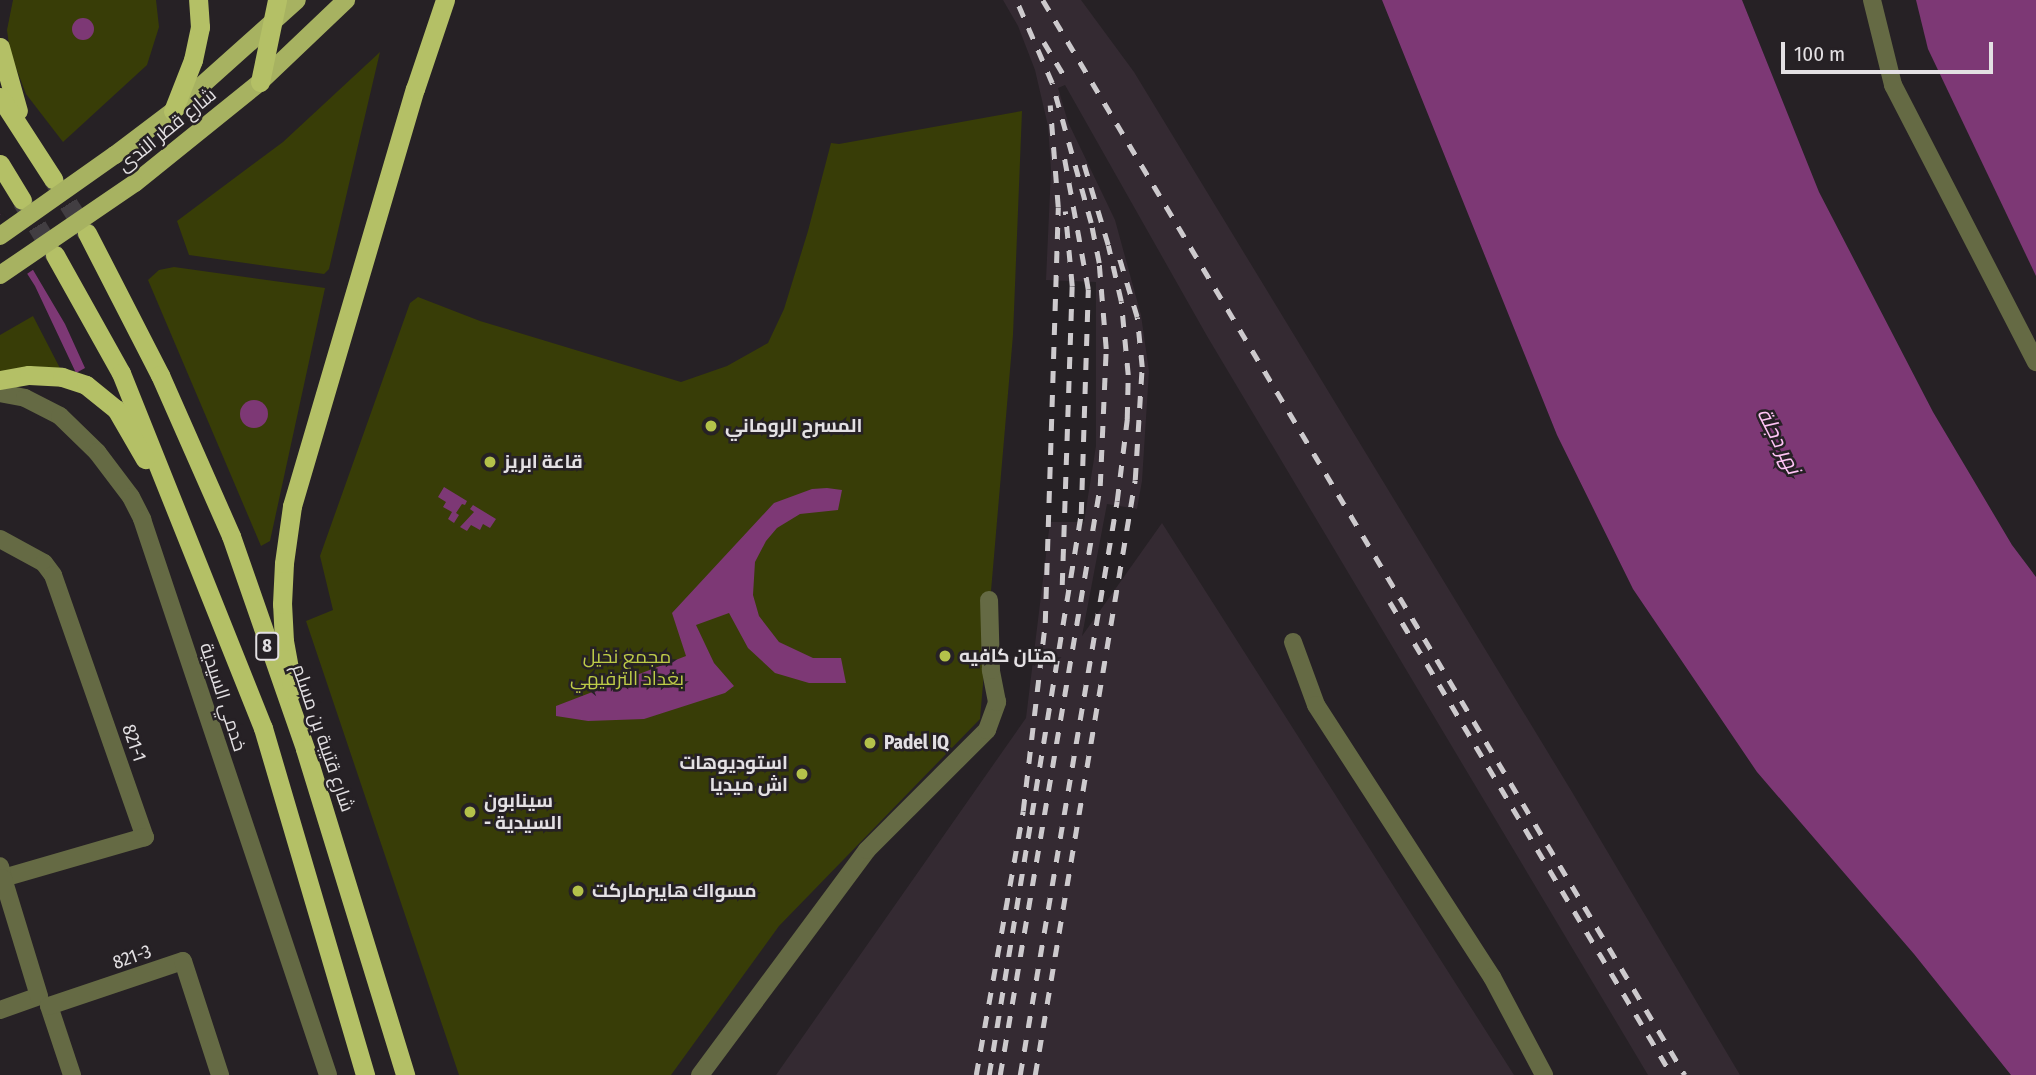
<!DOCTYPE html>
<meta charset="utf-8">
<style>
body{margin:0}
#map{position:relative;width:2036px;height:1075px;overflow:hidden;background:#262125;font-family:"Fira Sans Condensed",Cairo,sans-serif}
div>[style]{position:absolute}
.built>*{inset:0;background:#342a32}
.green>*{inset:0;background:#383d07}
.water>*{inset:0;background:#7d3875}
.round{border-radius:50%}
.pier>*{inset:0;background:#262125}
.trunk-tunnel>*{height:19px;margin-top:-9.5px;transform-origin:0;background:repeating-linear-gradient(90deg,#423e42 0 19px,transparent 0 29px)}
.minor>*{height:18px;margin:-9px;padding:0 9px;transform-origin:9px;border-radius:9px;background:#656a44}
.tertiary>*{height:18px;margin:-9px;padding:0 9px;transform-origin:9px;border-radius:9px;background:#656a44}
.primary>*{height:18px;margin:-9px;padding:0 9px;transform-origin:9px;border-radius:9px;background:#a7b261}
.trunk>*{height:19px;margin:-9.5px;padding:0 9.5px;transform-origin:9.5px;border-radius:9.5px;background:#b4c066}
.rail>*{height:4.5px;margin-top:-2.25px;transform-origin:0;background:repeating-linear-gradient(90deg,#cdcacd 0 12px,transparent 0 24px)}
.primary-bridge>*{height:18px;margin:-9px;padding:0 9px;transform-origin:9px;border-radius:9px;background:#a7b261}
.dots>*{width:19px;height:19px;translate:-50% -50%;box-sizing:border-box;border:4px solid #262125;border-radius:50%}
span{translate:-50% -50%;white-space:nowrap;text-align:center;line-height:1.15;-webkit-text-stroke:5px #262125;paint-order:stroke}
.shield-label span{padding:2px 5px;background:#262125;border:2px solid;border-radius:5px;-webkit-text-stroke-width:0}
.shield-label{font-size:18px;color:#e3e0e3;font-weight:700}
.street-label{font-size:19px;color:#e3e0e3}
.poi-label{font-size:19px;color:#e3e0e3;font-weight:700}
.left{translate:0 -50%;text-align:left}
.right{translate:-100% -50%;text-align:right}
.park-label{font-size:19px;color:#becc48}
.water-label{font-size:21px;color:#ffc4f6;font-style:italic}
.scale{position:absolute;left:1781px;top:42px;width:212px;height:32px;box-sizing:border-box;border:4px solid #e3e0e3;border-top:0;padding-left:9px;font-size:21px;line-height:24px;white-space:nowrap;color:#e3e0e3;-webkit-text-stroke:5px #262125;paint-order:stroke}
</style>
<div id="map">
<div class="built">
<i style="clip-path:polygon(1003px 0,1081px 0,1134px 72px,1572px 792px,1740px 1075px,1648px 1075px,1207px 336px,1065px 85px,1058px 88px,1068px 122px,1115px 220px,1141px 315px,1149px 371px,1142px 481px,1137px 509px,1107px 504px,1082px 636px,1162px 523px,1514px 1075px,776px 1075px,1026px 718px,1050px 522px,1084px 522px,1096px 446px,1096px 282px,1046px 280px,1051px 170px,1048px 126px,1035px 70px,1018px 26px)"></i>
</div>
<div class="green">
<i style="clip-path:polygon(13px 0,156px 0,159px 27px,147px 65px,63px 142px,26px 94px,10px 52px,7px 30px)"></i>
<i style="clip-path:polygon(380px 52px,329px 269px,324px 274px,189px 255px,177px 221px,283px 142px)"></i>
<i style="clip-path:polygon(1022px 111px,1013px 335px,980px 719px,779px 926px,671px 1075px,459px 1075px,306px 621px,333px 610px,320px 556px,410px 303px,418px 297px,480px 321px,681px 382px,727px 366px,768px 343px,784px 309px,808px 231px,831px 143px,839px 144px)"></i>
<i style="clip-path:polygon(174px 267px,325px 288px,270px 541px,261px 546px,148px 280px,159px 270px)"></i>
<i style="clip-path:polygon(33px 316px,63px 374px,0 375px,0 335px)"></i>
</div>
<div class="water">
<i style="clip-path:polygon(1382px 0,1742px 0,1819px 192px,1933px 412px,2012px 545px,2036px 577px,2036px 1075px,2011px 1075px,1914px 954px,1757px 772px,1633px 589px,1557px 435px)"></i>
<i style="clip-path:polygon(1916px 0,2036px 0,2036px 276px,1928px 49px)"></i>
<i class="round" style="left:72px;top:18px;width:22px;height:22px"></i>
<i style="clip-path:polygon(0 214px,65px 324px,85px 368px,76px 373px,35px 286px,0 231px)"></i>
<i class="round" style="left:240px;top:400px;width:28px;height:28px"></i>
<i style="clip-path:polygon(444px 487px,467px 501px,465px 505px,462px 504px,456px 513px,459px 515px,454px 523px,448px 519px,452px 512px,443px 507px,446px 502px,438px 497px)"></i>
<i style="clip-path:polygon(827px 488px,842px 490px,838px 510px,800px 514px,777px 528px,766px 541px,755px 562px,753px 595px,759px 616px,779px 642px,813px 658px,841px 658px,846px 683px,809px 683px,775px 673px,748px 648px,729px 613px,696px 625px,714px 663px,734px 686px,725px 693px,644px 719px,588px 721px,556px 716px,556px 706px,686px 656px,672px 613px,774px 503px,812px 489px)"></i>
<i style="clip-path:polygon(473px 505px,496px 519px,490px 528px,483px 524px,480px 530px,471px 525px,467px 531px,460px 527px,474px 512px,470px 509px)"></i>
</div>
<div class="pier">
<i style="clip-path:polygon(3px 213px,37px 267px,24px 276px,0 237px,0 215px)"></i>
</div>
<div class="trunk-tunnel">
<i style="left:53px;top:179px;width:64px;rotate:57.8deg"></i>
<i style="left:22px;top:201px;width:63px;rotate:58.6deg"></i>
</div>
<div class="minor">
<i style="left:0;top:539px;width:50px;rotate:28.6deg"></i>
<i style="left:44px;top:563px;width:15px;rotate:53deg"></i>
<i style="left:53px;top:575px;width:278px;rotate:70.7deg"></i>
<i style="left:145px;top:837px;width:148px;rotate:163.9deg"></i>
<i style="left:3px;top:878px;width:12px;rotate:-104deg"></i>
<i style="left:1293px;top:642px;width:67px;rotate:69.9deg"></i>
<i style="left:1316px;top:705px;width:324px;rotate:57.1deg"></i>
<i style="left:1492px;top:977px;width:111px;rotate:62deg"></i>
<i style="left:0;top:1010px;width:41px;rotate:-19.7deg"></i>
<i style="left:39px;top:996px;width:123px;rotate:-107deg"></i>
<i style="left:72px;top:1075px;width:73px;rotate:-108.4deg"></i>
<i style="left:49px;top:1006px;width:141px;rotate:-18.6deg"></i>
<i style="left:183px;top:961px;width:120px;rotate:72deg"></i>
<i style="left:700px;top:1075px;width:280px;rotate:-53.4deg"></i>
<i style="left:867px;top:850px;width:170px;rotate:-45deg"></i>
<i style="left:987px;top:730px;width:30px;rotate:-70deg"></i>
<i style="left:997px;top:702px;width:33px;rotate:-101deg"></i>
<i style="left:991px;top:670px;width:70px;rotate:-91.6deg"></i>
</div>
<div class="tertiary">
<i style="left:1872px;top:0;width:88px;rotate:76.1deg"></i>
<i style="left:1893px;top:85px;width:312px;rotate:62.7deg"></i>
<i style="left:0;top:393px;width:25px;rotate:11deg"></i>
<i style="left:25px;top:398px;width:39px;rotate:27deg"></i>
<i style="left:60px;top:416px;width:52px;rotate:44.2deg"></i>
<i style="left:97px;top:452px;width:56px;rotate:52.9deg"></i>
<i style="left:131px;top:497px;width:25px;rotate:63deg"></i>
<i style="left:142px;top:519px;width:586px;rotate:71.5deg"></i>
</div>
<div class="primary">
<i style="left:115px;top:155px;width:73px;rotate:-37.2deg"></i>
<i style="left:173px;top:111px;width:166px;rotate:-41.8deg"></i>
<i style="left:135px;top:183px;width:161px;rotate:-38.9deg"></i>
<i style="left:260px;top:82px;width:119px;rotate:-43.6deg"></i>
</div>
<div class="trunk">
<i style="left:0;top:47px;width:66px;rotate:74.3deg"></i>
<i style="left:260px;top:82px;width:84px;rotate:-78.3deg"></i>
<i style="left:0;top:97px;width:98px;rotate:57.1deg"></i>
<i style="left:173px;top:111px;width:55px;rotate:-68.6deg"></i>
<i style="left:193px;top:60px;width:34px;rotate:-78deg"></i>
<i style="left:200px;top:27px;width:27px;rotate:-94deg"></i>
<i style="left:0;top:164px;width:42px;rotate:58.6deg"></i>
<i style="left:87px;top:233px;width:160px;rotate:62.8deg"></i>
<i style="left:160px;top:375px;width:176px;rotate:66.2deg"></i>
<i style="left:231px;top:536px;width:225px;rotate:70.8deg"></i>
<i style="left:305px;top:749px;width:341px;rotate:72.9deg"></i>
<i style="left:55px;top:255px;width:135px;rotate:60.8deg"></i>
<i style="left:121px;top:373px;width:382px;rotate:68.2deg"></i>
<i style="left:263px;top:728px;width:362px;rotate:73.6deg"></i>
<i style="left:0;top:380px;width:29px;rotate:-10deg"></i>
<i style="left:29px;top:375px;width:33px;rotate:3deg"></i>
<i style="left:62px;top:377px;width:25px;rotate:18deg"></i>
<i style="left:86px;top:385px;width:38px;rotate:39deg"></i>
<i style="left:116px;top:409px;width:58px;rotate:59.9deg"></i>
<i style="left:293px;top:690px;width:50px;rotate:-100.4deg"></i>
<i style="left:284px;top:641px;width:37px;rotate:-93deg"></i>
<i style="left:282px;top:604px;width:41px;rotate:-87.2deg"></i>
<i style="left:284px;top:563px;width:58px;rotate:-82deg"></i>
<i style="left:292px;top:506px;width:435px;rotate:-73.6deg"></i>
<i style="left:415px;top:89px;width:94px;rotate:-71.4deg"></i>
</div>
<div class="rail">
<i style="left:1043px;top:0;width:1252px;rotate:59.15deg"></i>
<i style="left:1044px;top:42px;width:37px;rotate:59deg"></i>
<i style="left:1062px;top:585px;width:299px;rotate:-88.1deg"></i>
<i style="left:1072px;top:286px;width:75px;rotate:-95.3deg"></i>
<i style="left:1390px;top:602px;width:551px;rotate:59.2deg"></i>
<i style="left:976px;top:1075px;width:268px;rotate:-79.9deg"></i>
<i style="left:1023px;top:811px;width:189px;rotate:-83.3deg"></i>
<i style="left:1045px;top:623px;width:416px;rotate:-88.2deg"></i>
<i style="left:1058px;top:207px;width:102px;rotate:-94.5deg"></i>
<i style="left:989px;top:1075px;width:568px;rotate:-80.69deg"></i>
<i style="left:1081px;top:514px;width:225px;rotate:-88.2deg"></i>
<i style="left:1088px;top:289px;width:134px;rotate:-100.3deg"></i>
<i style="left:1000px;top:1075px;width:597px;rotate:-80.36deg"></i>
<i style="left:1100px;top:486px;width:137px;rotate:-87.5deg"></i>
<i style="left:1106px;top:349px;width:86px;rotate:-94.7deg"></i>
<i style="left:1099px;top:263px;width:41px;rotate:-101.3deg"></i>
<i style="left:1091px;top:223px;width:145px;rotate:-105.6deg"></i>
<i style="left:1052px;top:83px;width:90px;rotate:-113.4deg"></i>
<i style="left:1020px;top:1075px;width:582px;rotate:-80.41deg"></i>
<i style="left:1117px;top:501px;width:83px;rotate:-83deg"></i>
<i style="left:1127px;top:419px;width:44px;rotate:-88.7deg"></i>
<i style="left:1128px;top:375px;width:74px;rotate:-95.4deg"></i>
<i style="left:1121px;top:301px;width:57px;rotate:-103.1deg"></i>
<i style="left:1108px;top:245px;width:84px;rotate:-106.7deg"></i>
<i style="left:1035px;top:1075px;width:603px;rotate:-80.46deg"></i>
<i style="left:1135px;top:480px;width:113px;rotate:-86.5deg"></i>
<i style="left:1142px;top:367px;width:50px;rotate:-95.7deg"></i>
<i style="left:1137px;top:317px;width:66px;rotate:-106.8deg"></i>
</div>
<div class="primary-bridge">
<i style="left:0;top:236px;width:141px;rotate:-35.2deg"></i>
<i style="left:0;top:275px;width:163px;rotate:-34.3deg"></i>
</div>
<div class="dots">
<i style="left:711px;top:426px;background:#b4c24a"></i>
<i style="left:490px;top:462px;background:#b4c24a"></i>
<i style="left:945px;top:656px;background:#b4c24a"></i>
<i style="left:870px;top:743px;background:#b4c24a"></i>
<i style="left:802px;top:774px;background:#b4c24a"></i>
<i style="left:470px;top:812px;background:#b4c24a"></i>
<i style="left:578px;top:891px;background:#b4c24a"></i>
</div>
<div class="shield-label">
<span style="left:267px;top:646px">8</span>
</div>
<div class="street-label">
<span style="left:167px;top:130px;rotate:-39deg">شارع قطر الندى</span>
<span style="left:223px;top:697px;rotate:72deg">خدمي السيدية</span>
<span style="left:323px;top:738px;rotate:71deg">شارع قتيبة بن مسلم</span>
<span style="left:134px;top:743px;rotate:71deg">821-1</span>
<span style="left:132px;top:957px;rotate:-19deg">821-3</span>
</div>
<div class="poi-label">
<span class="left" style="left:725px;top:426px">المسرح الروماني</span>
<span class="left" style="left:504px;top:462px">قاعة ابريز</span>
<span class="left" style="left:959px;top:656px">هتان كافيه</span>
<span class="left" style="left:884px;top:743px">Padel IQ</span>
<span class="right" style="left:788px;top:774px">استوديوهات<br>اش ميديا</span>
<span class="left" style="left:484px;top:812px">سينابون<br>- السيدية</span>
<span class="left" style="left:592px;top:891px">مسواك هايبرماركت</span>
</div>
<div class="park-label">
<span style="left:627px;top:668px">مجمع نخيل<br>بغداد الترفيهي</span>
</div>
<div class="water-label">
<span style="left:1779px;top:441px;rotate:63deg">نهر دجلة</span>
</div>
<div class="scale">100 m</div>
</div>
